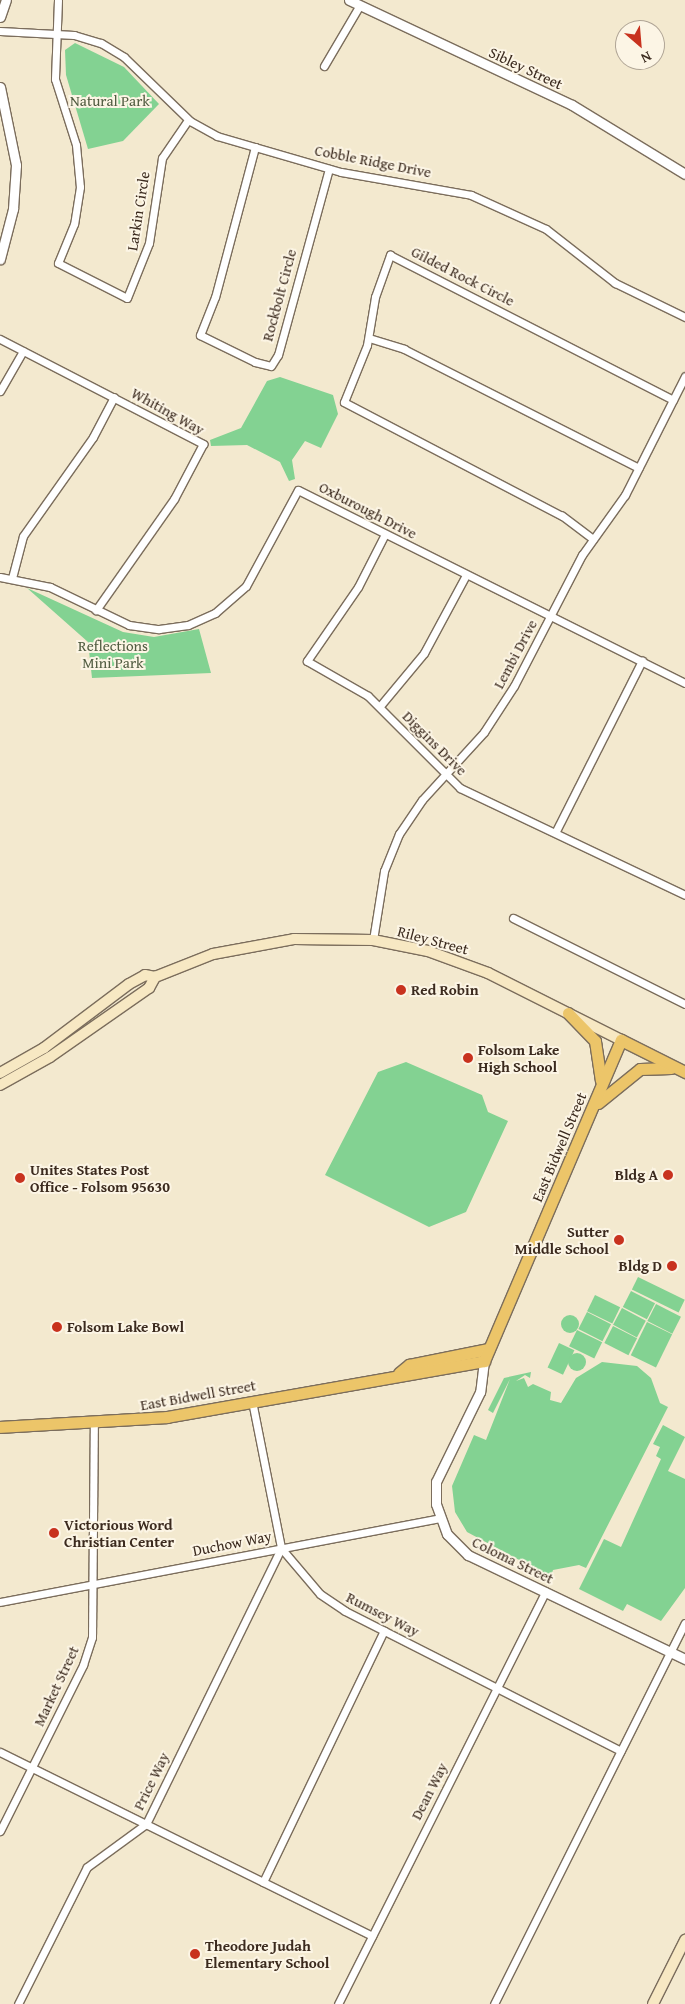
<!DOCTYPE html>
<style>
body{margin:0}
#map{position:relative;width:685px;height:2004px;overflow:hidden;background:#f3e9cf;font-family:"Gentium Book Plus",serif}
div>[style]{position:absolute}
.green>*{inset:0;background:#83d292;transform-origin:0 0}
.round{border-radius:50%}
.roads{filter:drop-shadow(1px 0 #7b6d5c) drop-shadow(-1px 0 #7b6d5c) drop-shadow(0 1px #7b6d5c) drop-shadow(0 -1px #7b6d5c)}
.minor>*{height:7px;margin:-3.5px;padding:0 3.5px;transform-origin:3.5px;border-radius:3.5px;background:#fff}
.tertiary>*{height:9px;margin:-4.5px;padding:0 4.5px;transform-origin:4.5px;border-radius:4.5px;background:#fff}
.secondary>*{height:10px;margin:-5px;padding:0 5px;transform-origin:5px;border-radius:5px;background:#f7e8c3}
.primary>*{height:11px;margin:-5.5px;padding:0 5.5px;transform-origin:5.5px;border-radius:5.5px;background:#ecc569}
.dots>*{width:14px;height:14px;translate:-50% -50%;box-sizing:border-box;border:2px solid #fcf5e5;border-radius:50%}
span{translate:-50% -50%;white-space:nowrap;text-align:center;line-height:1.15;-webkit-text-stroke:4px #fcf5e5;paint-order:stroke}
.street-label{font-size:15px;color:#3b2a1e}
.park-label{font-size:15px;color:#515c41}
.poi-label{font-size:15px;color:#3b2a1e;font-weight:700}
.left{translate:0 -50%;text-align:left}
.right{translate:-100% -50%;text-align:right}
.north{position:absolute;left:615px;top:20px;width:50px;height:50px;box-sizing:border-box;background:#fcf5e5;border:1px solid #afa495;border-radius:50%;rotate:153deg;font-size:14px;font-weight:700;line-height:20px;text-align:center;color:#3b2a1e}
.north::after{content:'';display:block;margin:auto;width:18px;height:22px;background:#c8321e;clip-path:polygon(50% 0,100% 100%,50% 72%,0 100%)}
</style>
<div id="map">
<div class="green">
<i style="clip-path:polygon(75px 43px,124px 67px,159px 104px,123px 141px,88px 149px,66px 75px,65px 50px)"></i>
<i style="clip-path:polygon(280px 377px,333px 395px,338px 414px,321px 448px,305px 441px,292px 460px,295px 479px,289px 481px,280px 462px,247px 445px,211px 446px,210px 440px,241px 428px,267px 381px)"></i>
<i style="clip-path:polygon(27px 588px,123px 632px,154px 637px,199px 629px,211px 673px,92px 678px,88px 642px)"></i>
<i style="clip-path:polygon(406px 1062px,482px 1095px,488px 1112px,508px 1121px,466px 1212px,429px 1227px,325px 1175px,378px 1072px)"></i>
<i style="left:638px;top:1277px;width:52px;height:14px;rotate:26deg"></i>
<i style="left:631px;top:1291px;width:27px;height:18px;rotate:27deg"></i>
<i style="left:595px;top:1295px;width:28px;height:18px;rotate:26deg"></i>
<i style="left:656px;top:1304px;width:28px;height:19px;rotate:27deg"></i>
<i style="left:622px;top:1308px;width:27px;height:19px;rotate:28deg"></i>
<i style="left:587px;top:1312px;width:27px;height:19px;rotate:27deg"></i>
<i class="round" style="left:561px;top:1315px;width:18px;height:18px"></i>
<i style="left:647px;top:1322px;width:28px;height:37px;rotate:26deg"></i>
<i style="left:613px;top:1326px;width:27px;height:19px;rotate:27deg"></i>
<i style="left:577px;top:1330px;width:28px;height:18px;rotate:26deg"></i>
<i style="left:559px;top:1343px;width:17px;height:27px;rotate:25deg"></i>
<i class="round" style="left:568px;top:1353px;width:18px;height:18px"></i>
<i style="clip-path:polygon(602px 1362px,637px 1366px,651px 1378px,660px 1403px,668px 1407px,586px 1568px,579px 1565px,553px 1570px,551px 1577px,467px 1532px,455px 1512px,452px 1486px,474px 1435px,486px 1440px,510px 1379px,493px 1413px,488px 1410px,504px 1378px,531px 1372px,530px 1378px,525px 1375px,516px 1381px,524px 1378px,528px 1387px,533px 1384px,551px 1392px,550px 1400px,561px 1403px,576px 1378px)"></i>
<i style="clip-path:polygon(663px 1425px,685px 1437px,668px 1471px,685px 1479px,685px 1588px,661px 1621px,627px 1604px,623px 1611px,579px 1589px,604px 1539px,621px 1547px,661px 1459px,656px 1456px,660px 1447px,653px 1444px)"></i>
</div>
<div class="roads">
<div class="minor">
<i style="left:58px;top:0;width:79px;rotate:92.2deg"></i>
<i style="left:55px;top:79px;width:69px;rotate:72.3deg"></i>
<i style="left:76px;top:145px;width:42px;rotate:84.6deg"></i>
<i style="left:80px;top:187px;width:37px;rotate:99deg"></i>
<i style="left:74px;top:224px;width:42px;rotate:112.3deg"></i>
<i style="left:58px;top:263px;width:77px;rotate:26.9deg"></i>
<i style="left:127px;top:298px;width:59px;rotate:-68.2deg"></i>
<i style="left:149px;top:243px;width:86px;rotate:-81.3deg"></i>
<i style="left:162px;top:158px;width:46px;rotate:-55.6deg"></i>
<i style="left:0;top:31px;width:74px;rotate:3.1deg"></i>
<i style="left:74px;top:35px;width:28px;rotate:17deg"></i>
<i style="left:101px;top:43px;width:27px;rotate:31deg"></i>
<i style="left:124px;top:57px;width:92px;rotate:44.1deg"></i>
<i style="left:190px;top:121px;width:31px;rotate:29deg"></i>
<i style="left:217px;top:136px;width:129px;rotate:16.2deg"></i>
<i style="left:341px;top:172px;width:132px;rotate:10deg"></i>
<i style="left:471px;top:195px;width:82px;rotate:24.4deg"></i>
<i style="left:546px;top:229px;width:88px;rotate:38deg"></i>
<i style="left:615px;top:283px;width:78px;rotate:25.9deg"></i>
<i style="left:324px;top:66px;width:71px;rotate:-59.5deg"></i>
<i style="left:255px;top:147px;width:155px;rotate:104.9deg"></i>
<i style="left:215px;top:297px;width:41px;rotate:111.5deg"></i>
<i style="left:200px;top:335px;width:61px;rotate:26.1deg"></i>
<i style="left:255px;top:362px;width:16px;rotate:14deg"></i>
<i style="left:271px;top:366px;width:13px;rotate:-58deg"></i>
<i style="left:278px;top:355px;width:193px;rotate:-74.7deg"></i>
<i style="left:369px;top:338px;width:37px;rotate:17deg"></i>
<i style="left:404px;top:349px;width:263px;rotate:26.9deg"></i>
<i style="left:0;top:339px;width:229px;rotate:27.3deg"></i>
<i style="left:203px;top:444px;width:62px;rotate:117.8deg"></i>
<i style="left:174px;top:499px;width:136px;rotate:125.1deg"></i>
<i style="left:0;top:391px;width:46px;rotate:-60.1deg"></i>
<i style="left:385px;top:534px;width:59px;rotate:117deg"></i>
<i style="left:358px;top:587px;width:90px;rotate:124.6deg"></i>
<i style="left:307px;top:661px;width:70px;rotate:29.8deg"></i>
<i style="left:368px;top:696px;width:130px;rotate:45deg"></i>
<i style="left:460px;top:788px;width:249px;rotate:25.4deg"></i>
<i style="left:593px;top:539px;width:39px;rotate:-143deg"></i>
<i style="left:562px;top:516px;width:246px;rotate:-152.4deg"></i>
<i style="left:344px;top:402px;width:61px;rotate:-68deg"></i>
<i style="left:367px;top:345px;width:49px;rotate:-80.5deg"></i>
<i style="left:375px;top:297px;width:45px;rotate:-70.3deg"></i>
<i style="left:390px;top:255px;width:318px;rotate:27.1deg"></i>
<i style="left:0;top:577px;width:51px;rotate:11.3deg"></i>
<i style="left:50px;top:587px;width:88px;rotate:25.7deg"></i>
<i style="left:129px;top:625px;width:30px;rotate:8deg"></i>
<i style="left:159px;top:629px;width:29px;rotate:-8deg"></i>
<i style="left:188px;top:625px;width:30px;rotate:-24deg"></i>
<i style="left:215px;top:613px;width:41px;rotate:-41.1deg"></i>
<i style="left:246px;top:586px;width:109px;rotate:-61.6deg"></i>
<i style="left:298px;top:490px;width:432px;rotate:26.5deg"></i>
<i style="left:12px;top:578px;width:43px;rotate:-75.3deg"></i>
<i style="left:23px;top:536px;width:121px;rotate:-54.7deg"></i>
<i style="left:93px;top:437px;width:45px;rotate:-62.3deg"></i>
<i style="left:380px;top:706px;width:69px;rotate:-50.3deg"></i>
<i style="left:424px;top:653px;width:89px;rotate:-61.7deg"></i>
<i style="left:556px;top:831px;width:191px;rotate:-63.2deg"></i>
<i style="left:513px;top:918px;width:192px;rotate:26.6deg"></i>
<i style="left:373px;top:940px;width:70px;rotate:-80.9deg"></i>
<i style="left:384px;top:871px;width:40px;rotate:-68deg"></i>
<i style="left:399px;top:834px;width:41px;rotate:-55.9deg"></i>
<i style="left:422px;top:800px;width:92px;rotate:-47.6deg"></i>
<i style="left:484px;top:732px;width:55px;rotate:-56.9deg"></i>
<i style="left:514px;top:686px;width:148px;rotate:-62.6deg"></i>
<i style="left:582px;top:555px;width:74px;rotate:-54.4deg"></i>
<i style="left:625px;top:495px;width:133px;rotate:-63.2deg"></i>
<i style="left:252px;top:1401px;width:150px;rotate:78.8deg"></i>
<i style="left:281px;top:1548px;width:60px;rotate:49.7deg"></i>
<i style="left:320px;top:1594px;width:30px;rotate:34deg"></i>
<i style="left:345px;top:1611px;width:309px;rotate:26.9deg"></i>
<i style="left:0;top:1602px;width:447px;rotate:-10.8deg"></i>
<i style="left:0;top:1752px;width:415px;rotate:26.3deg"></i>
<i style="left:0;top:1831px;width:186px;rotate:-63.4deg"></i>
<i style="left:83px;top:1665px;width:29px;rotate:-72deg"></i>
<i style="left:92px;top:1637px;width:215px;rotate:-89.5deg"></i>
<i style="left:263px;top:1882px;width:279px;rotate:-64.3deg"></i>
<i style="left:18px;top:2004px;width:153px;rotate:-63.3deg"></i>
<i style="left:87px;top:1867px;width:73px;rotate:-36.1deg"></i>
<i style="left:146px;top:1824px;width:307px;rotate:-63.9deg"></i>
<i style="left:338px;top:2004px;width:462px;rotate:-63.3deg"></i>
<i style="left:494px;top:2004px;width:426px;rotate:-63.4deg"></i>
</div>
<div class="tertiary">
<i style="left:349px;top:0;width:246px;rotate:25.2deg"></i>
<i style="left:572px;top:105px;width:132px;rotate:31.4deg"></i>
<i style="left:0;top:17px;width:18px;rotate:-71deg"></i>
<i style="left:0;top:87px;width:80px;rotate:78.4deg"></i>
<i style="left:16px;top:165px;width:44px;rotate:93.9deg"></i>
<i style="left:13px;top:209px;width:52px;rotate:104.6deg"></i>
<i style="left:484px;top:1361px;width:31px;rotate:97deg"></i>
<i style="left:480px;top:1392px;width:100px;rotate:116.1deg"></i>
<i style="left:436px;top:1482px;width:22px;rotate:90deg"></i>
<i style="left:436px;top:1504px;width:32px;rotate:70deg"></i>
<i style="left:447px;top:1534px;width:30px;rotate:45deg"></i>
<i style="left:468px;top:1555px;width:241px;rotate:25.6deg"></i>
</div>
<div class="secondary">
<i style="left:0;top:1073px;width:51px;rotate:-29.6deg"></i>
<i style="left:44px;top:1048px;width:106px;rotate:-37deg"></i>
<i style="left:129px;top:984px;width:18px;rotate:-29deg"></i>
<i style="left:145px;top:975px;width:10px;rotate:11deg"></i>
<i style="left:0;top:1085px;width:57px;rotate:-29.2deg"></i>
<i style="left:50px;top:1057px;width:121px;rotate:-34.9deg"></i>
<i style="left:149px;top:988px;width:13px;rotate:-61deg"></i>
<i style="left:155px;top:977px;width:62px;rotate:-21.6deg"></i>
<i style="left:213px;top:954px;width:82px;rotate:-10.5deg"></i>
<i style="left:294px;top:939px;width:79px;rotate:0.7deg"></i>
<i style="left:373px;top:940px;width:56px;rotate:11.3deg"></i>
<i style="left:428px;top:951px;width:64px;rotate:20.1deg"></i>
<i style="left:488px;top:973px;width:149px;rotate:26.7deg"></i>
<i style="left:653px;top:2004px;width:72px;rotate:-63.4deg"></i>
</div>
<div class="primary">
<i style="left:568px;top:1013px;width:39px;rotate:46deg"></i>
<i style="left:595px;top:1041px;width:40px;rotate:81.5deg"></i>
<i style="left:598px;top:1103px;width:54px;rotate:-39deg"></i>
<i style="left:640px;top:1069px;width:31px;rotate:-2deg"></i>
<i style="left:399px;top:1373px;width:13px;rotate:-39deg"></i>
<i style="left:409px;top:1365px;width:81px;rotate:-11.4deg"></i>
<i style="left:0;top:1427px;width:167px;rotate:-3.4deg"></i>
<i style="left:167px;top:1417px;width:322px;rotate:-10deg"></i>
<i style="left:484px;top:1361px;width:349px;rotate:-66.9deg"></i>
<i style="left:621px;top:1040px;width:72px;rotate:26.6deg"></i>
</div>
</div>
<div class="dots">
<i style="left:401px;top:990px;background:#c8321e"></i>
<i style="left:468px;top:1058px;background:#c8321e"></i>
<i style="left:668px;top:1175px;background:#c8321e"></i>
<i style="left:20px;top:1178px;background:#c8321e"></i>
<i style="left:619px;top:1240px;background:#c8321e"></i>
<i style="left:672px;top:1266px;background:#c8321e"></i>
<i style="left:57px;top:1327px;background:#c8321e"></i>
<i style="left:54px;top:1533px;background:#c8321e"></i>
<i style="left:195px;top:1954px;background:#c8321e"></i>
</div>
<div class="street-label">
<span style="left:526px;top:68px;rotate:25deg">Sibley Street</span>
<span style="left:373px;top:161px;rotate:11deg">Cobble Ridge Drive</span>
<span style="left:138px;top:211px;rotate:-81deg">Larkin Circle</span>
<span style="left:463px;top:276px;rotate:27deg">Gilded Rock Circle</span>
<span style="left:279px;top:295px;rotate:-75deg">Rockbolt Circle</span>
<span style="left:168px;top:411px;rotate:29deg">Whiting Way</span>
<span style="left:368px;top:510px;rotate:27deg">Oxburough Drive</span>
<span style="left:515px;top:654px;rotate:-62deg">Lembi Drive</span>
<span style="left:435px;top:743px;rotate:45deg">Diggins Drive</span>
<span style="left:433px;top:940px;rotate:15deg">Riley Street</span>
<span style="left:559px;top:1147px;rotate:-67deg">East Bidwell Street</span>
<span style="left:198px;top:1395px;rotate:-10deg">East Bidwell Street</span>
<span style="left:232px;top:1543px;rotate:-11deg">Duchow Way</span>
<span style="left:513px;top:1560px;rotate:26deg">Coloma Street</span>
<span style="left:383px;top:1614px;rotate:27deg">Rumsey Way</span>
<span style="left:56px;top:1686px;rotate:-65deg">Market Street</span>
<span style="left:151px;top:1781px;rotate:-64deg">Price Way</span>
<span style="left:429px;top:1791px;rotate:-63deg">Dean Way</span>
</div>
<div class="park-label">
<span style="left:110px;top:101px">Natural Park</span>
<span style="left:113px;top:654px">Reflections<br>Mini Park</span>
</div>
<div class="poi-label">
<span class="left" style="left:411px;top:990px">Red Robin</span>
<span class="left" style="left:478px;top:1058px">Folsom Lake<br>High School</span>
<span class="left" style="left:30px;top:1178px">Unites States Post<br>Office - Folsom 95630</span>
<span class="right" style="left:658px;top:1175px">Bldg A</span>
<span class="right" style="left:609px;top:1240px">Sutter<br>Middle School</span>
<span class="right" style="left:662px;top:1266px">Bldg D</span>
<span class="left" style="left:67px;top:1327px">Folsom Lake Bowl</span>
<span class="left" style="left:64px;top:1533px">Victorious Word<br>Christian Center</span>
<span class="left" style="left:205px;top:1954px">Theodore Judah<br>Elementary School</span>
</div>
<div class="north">N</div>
</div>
